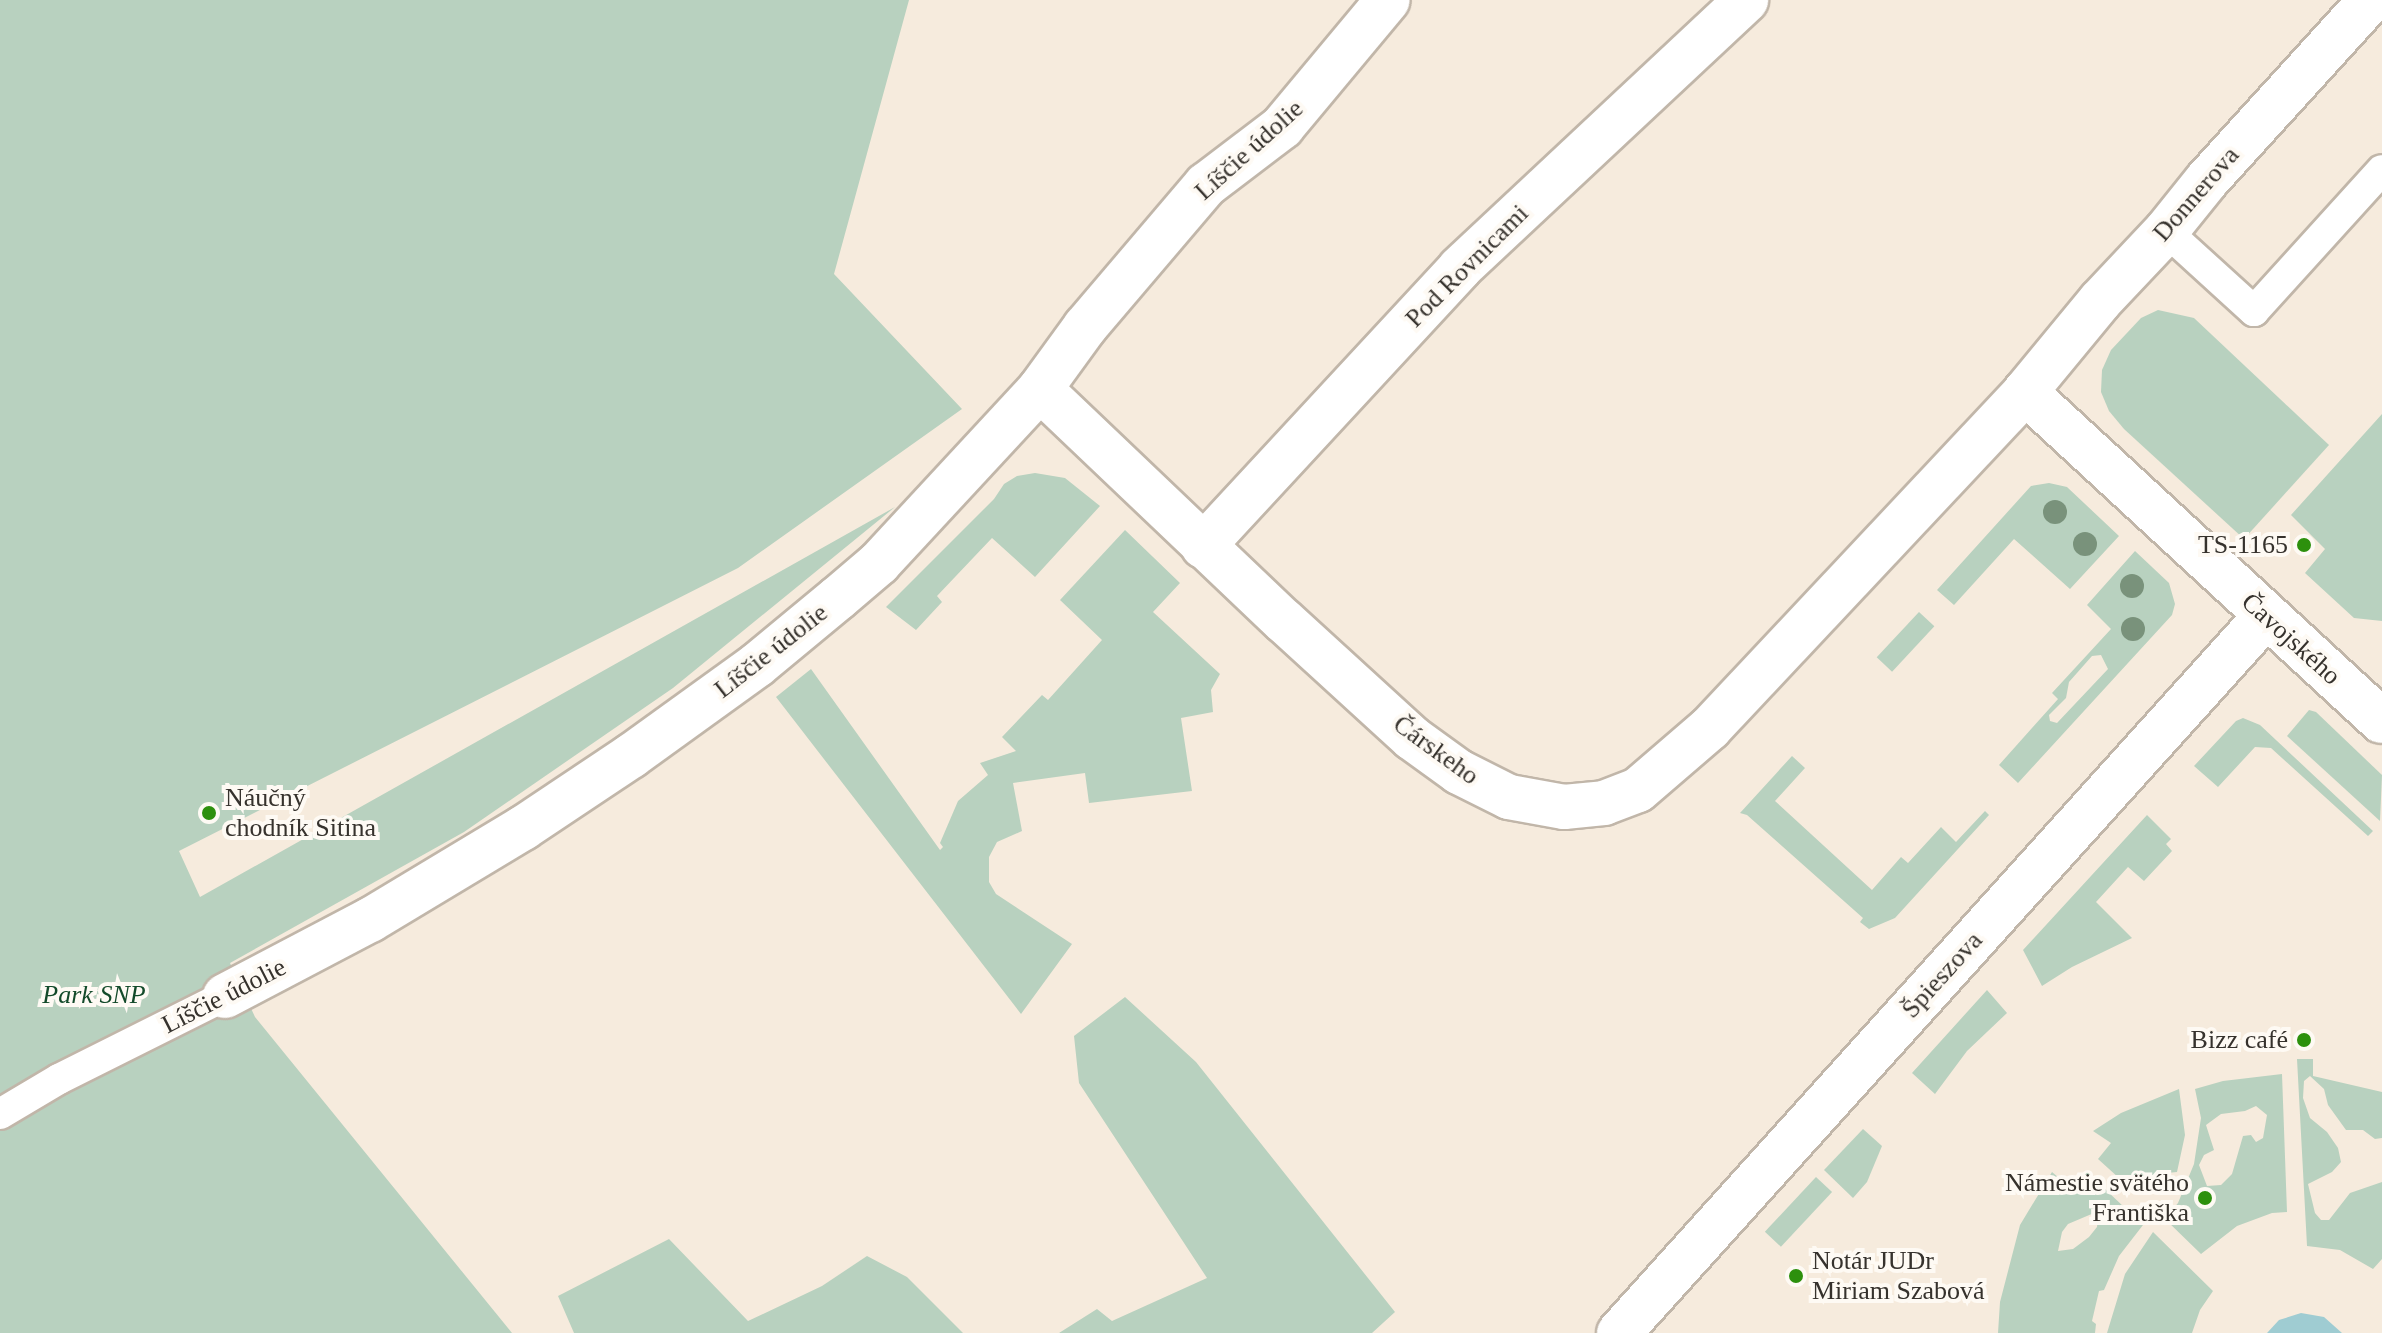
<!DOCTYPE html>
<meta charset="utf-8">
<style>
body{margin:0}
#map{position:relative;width:2382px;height:1333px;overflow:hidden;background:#f6ebdd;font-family:"Times New Roman",serif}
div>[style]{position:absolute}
.green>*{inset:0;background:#b8d1bf;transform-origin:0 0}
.water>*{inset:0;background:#9fccd2}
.roads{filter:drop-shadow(2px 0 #c1b6a9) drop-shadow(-2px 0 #c1b6a9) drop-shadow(0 2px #c1b6a9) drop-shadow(0 -2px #c1b6a9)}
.lane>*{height:30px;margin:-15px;padding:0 15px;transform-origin:15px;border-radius:15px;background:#fff}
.street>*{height:44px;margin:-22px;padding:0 22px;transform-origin:22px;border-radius:22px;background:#fff}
.trees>*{width:24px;height:24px;margin:-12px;border-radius:50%;background:#79927b}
.dots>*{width:22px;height:22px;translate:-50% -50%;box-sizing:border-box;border:4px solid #fefaf4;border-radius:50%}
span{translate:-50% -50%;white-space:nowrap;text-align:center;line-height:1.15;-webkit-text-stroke:8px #fefaf4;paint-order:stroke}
.street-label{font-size:26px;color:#36322d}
.poi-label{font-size:26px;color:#36322d}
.right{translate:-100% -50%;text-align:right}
.left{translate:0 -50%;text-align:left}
.park-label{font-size:26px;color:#134a2a;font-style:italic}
</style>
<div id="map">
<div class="green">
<i style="clip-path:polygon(0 0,909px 0,834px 274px,962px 409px,738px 568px,179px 851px,200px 897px,895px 507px,673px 688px,464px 832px,230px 963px,255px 1017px,512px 1333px,0 1333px)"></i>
<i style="clip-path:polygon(2158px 310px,2194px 318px,2329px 445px,2244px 539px,2124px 429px,2109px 411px,2101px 392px,2102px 370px,2111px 350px,2141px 318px)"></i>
<i style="clip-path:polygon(2382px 414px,2382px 621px,2354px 618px,2305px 573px,2325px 549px,2291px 515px)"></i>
<i style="clip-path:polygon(1035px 473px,1065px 478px,1100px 506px,1035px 577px,992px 538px,937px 596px,942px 602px,916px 630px,886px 607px,994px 499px,1004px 484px,1017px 476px)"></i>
<i style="clip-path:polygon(2049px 483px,2067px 487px,2119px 536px,2070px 589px,2014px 539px,1954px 605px,1937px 590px,2031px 486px)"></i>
<i style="clip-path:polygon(1125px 530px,1180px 583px,1153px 612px,1220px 674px,1211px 690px,1213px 712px,1181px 718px,1192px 791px,1089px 803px,1085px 773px,1013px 783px,1022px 831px,997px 842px,989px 857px,989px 882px,996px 894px,1072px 944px,1021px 1014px,776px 697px,811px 669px,940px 850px,943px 847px,940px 843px,958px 801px,988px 775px,980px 763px,1016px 751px,1002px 737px,1042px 695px,1048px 700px,1102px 640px,1060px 600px)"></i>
<i style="clip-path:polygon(evenodd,2135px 551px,2169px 583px,2175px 604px,2172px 615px,2018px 783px,1999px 765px,2058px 699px,2052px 693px,2111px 629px,2087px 605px,2135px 551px,2101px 655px,2108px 669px,2057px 723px,2050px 721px,2049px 715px,2066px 698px,2069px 682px,2092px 656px,2101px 655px)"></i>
<i style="left:1919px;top:612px;width:21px;height:62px;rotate:43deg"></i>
<i style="clip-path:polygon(2309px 710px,2316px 712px,2382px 775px,2380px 821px,2287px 736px)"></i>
<i style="clip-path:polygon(2243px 718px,2260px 725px,2373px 831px,2368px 836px,2271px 748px,2255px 747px,2218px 787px,2194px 766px,2236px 721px)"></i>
<i style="clip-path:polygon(1792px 756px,1805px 768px,1775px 801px,1872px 890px,1901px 857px,1908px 863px,1941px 827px,1956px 842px,1985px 811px,1989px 815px,1895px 918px,1869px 929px,1860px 922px,1863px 918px,1747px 815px,1740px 813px)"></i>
<i style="clip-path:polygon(2147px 815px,2171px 839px,2166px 844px,2172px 851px,2144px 881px,2128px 867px,2096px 902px,2132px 938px,2072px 967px,2042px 986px,2023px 950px)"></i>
<i style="clip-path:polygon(1987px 990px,2007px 1013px,1967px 1051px,1935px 1094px,1912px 1073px)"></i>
<i style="clip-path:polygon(1125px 997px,1196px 1062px,1395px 1312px,1372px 1333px,1059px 1333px,1097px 1309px,1112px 1321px,1207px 1278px,1079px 1083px,1074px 1036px)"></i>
<i style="clip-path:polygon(2297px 1059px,2313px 1059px,2313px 1076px,2382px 1092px,2382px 1138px,2375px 1139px,2363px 1130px,2346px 1130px,2328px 1105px,2324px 1089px,2310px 1076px,2304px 1081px,2303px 1098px,2310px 1118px,2327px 1132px,2338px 1148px,2341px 1162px,2332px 1172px,2308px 1184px,2315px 1213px,2321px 1220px,2329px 1220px,2350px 1193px,2382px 1182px,2382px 1259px,2373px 1269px,2340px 1250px,2307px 1246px)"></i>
<i style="clip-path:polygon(evenodd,2282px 1074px,2287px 1212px,2272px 1213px,2237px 1226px,2201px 1254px,2165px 1219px,2178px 1203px,2194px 1164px,2201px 1118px,2195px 1089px,2223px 1081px,2282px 1074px,2256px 1106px,2267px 1115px,2263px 1138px,2256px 1142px,2251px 1135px,2243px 1136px,2232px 1174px,2221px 1185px,2207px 1186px,2199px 1165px,2204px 1155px,2214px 1150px,2206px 1125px,2221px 1114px,2245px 1111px,2256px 1106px)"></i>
<i style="clip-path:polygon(2179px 1089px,2185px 1135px,2177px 1172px,2157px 1174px,2130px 1188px,2098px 1159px,2111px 1143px,2093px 1131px,2121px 1113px)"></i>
<i style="clip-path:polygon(1863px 1129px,1882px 1146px,1867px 1182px,1853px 1198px,1824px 1170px)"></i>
<i style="clip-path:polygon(evenodd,2052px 1172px,2073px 1190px,2087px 1172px,2143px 1225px,2119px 1256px,2104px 1290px,2099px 1291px,2092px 1321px,2096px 1324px,2095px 1333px,1998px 1333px,2000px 1302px,2020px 1225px,2052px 1172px,2094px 1213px,2098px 1217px,2097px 1227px,2089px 1237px,2073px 1249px,2058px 1251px,2062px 1232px,2068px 1224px,2094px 1213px)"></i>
<i style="left:1816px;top:1177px;width:22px;height:75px;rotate:43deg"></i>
<i style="clip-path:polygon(2153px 1232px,2213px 1291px,2200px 1310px,2192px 1333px,2107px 1333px,2125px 1274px)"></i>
<i style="clip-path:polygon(669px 1239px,748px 1321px,822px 1286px,867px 1256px,907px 1277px,963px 1333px,574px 1333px,558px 1296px)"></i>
</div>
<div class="water">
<i style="clip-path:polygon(2301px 1313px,2324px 1317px,2342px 1333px,2267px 1333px,2279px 1320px)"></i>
</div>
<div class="roads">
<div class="lane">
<i style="left:2166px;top:231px;width:119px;rotate:42.3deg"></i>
<i style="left:2254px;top:311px;width:190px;rotate:-47.8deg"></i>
<i style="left:0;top:1114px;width:69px;rotate:-30.7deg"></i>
<i style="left:59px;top:1079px;width:186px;rotate:-26.6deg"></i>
</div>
<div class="street">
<i style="left:1040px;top:389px;width:337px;rotate:43.6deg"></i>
<i style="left:1284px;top:621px;width:173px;rotate:42.4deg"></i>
<i style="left:1412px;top:738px;width:58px;rotate:35.9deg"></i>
<i style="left:1459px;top:772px;width:56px;rotate:26.6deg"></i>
<i style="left:1509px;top:797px;width:56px;rotate:10.3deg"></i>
<i style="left:1564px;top:807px;width:40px;rotate:-5.7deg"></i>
<i style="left:1604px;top:803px;width:36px;rotate:-21deg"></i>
<i style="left:1638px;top:790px;width:95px;rotate:-40.7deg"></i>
<i style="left:1710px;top:728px;width:461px;rotate:-46.8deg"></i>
<i style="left:2025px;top:392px;width:118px;rotate:-50.5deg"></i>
<i style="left:2100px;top:301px;width:96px;rotate:-46.7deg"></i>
<i style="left:2166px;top:231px;width:65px;rotate:-51.2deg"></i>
<i style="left:2207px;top:180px;width:244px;rotate:-47.7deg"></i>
<i style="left:2025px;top:392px;width:485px;rotate:42.7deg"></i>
<i style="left:1203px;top:546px;width:379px;rotate:-47.2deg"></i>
<i style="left:1460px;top:268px;width:392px;rotate:-43.1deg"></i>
<i style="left:225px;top:996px;width:164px;rotate:-27.7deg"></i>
<i style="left:370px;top:920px;width:179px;rotate:-31deg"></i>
<i style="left:523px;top:828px;width:130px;rotate:-33.7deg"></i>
<i style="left:631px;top:756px;width:155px;rotate:-35.8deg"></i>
<i style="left:757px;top:665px;width:105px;rotate:-39.6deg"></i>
<i style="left:838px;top:598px;width:54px;rotate:-40.5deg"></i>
<i style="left:879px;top:563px;width:237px;rotate:-47.2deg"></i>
<i style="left:1040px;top:389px;width:77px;rotate:-54deg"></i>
<i style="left:1085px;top:327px;width:187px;rotate:-49.6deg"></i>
<i style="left:1206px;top:185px;width:96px;rotate:-37.3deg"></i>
<i style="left:1282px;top:127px;width:165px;rotate:-50.2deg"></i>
<i style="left:1619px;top:1333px;width:964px;rotate:-47.94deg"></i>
</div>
</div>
<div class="trees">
<i style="left:2055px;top:512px"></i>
<i style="left:2085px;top:544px"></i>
<i style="left:2132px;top:586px"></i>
<i style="left:2133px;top:629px"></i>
</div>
<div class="dots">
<i style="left:2304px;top:545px;background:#2d900d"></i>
<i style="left:209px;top:813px;background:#2d900d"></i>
<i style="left:2304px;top:1040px;background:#2d900d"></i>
<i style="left:2205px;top:1198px;background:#2d900d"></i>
<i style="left:1796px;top:1276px;background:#2d900d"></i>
</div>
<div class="street-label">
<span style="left:1249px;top:150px;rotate:-42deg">Líščie údolie</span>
<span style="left:2196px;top:194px;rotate:-49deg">Donnerova</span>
<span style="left:1467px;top:266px;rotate:-45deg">Pod Rovnicami</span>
<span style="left:2291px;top:639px;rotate:42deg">Čavojského</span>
<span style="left:771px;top:651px;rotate:-38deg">Líščie údolie</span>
<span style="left:1436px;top:750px;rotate:36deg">Čárskeho</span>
<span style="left:1942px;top:975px;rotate:-48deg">Špieszova</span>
<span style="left:224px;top:996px;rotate:-27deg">Líščie údolie</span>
</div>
<div class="poi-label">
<span class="right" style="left:2288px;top:545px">TS-1165</span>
<span class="left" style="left:225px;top:813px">Náučný<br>chodník Sitina</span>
<span class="right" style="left:2288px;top:1040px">Bizz café</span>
<span class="right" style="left:2189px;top:1198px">Námestie svätého<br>Františka</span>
<span class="left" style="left:1812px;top:1276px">Notár JUDr<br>Miriam Szabová</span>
</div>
<div class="park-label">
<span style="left:94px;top:995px">Park SNP</span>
</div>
</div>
